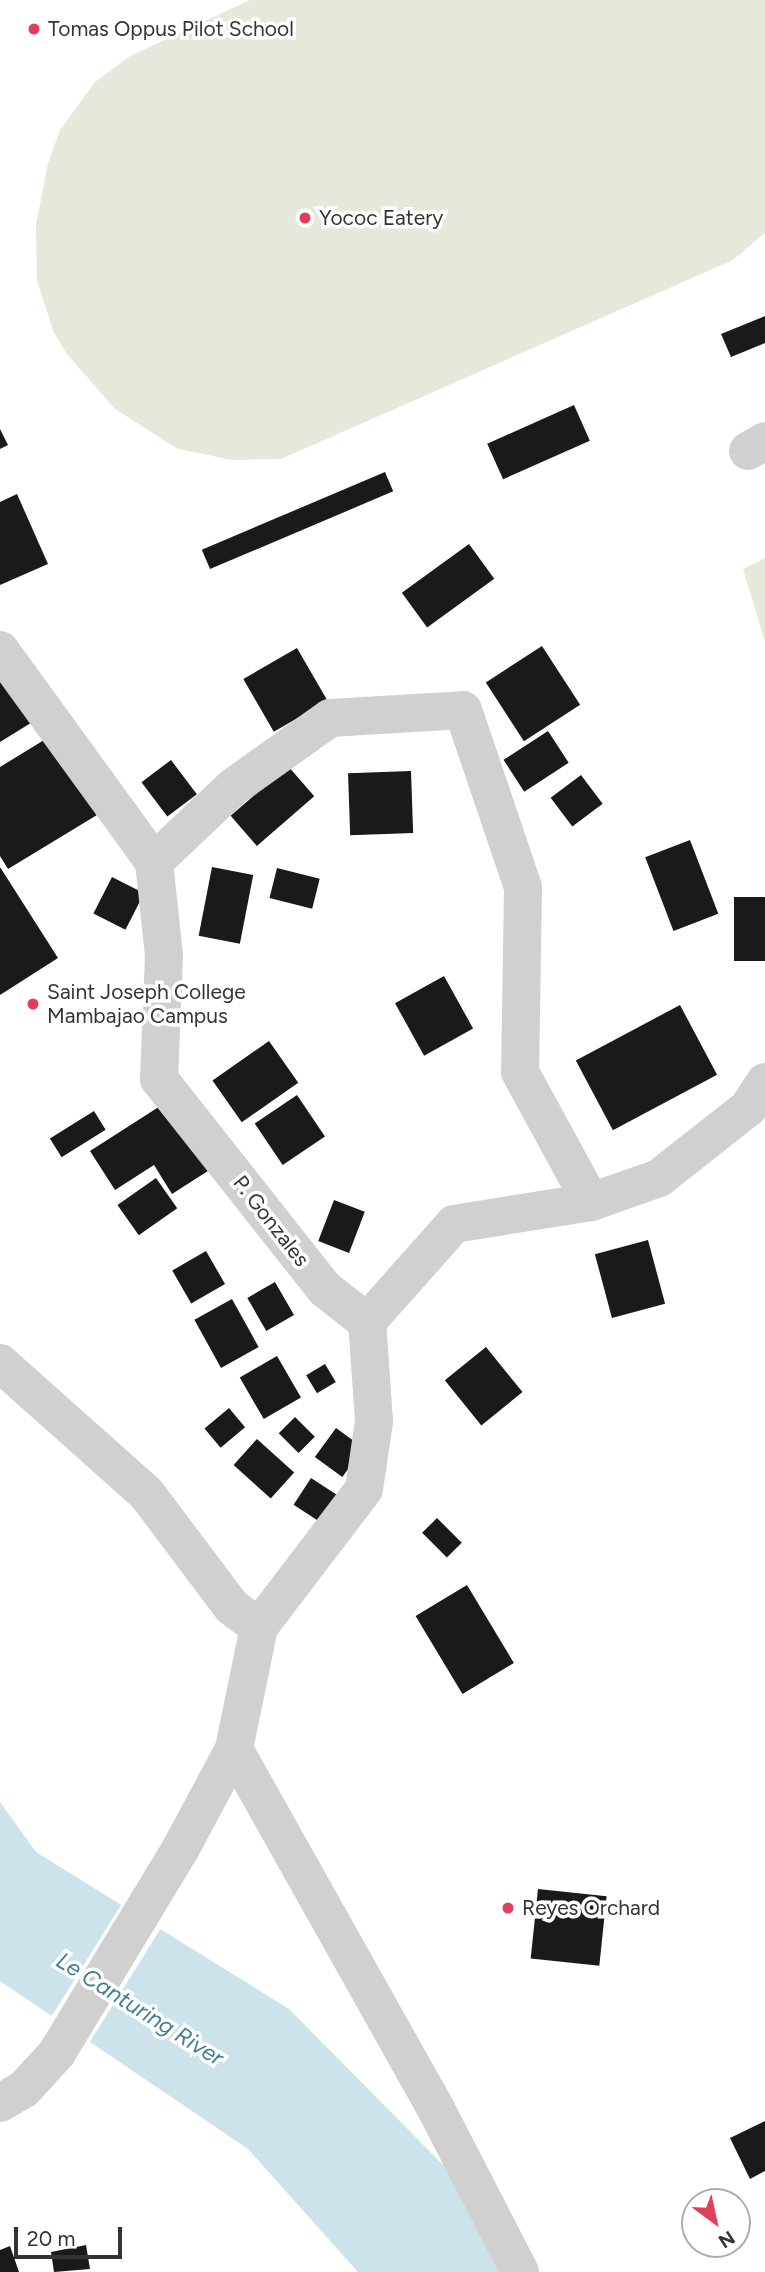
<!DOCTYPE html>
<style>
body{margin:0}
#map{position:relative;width:765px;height:2272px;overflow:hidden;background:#fff;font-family:Figtree,sans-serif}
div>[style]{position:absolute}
.green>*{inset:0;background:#e4e9dc}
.water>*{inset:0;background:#cce3eb}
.pier>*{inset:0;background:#fff;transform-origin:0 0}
.building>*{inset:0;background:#1a1a1a;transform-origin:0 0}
.minor>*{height:38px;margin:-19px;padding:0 19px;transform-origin:19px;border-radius:19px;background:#d0d0d0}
.dots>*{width:19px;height:19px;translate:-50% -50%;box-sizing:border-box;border:4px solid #fff;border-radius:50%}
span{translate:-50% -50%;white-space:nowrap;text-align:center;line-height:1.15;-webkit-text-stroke:7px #fff;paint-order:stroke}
.poi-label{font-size:21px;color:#333}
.left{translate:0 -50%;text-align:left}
.street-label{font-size:21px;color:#333}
.water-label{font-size:23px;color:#417e94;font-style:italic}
.north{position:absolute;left:681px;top:2188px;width:70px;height:70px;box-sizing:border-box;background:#fff;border:2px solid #adadad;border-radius:50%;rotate:147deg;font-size:19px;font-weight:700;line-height:28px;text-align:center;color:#333}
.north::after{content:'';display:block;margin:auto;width:24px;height:32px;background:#e13d5c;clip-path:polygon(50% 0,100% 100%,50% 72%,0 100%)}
.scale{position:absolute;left:14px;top:2227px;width:108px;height:32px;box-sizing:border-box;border:4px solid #333;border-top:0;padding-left:9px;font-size:21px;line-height:24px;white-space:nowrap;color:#333;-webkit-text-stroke:5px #fff;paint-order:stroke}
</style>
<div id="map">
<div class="green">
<i style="clip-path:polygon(250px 0,765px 0,765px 233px,733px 260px,281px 459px,232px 460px,178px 449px,115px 409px,67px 354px,54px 333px,37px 281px,36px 225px,48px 163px,60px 130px,95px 82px,130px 56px)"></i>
<i style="clip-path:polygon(765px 558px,765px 642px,743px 569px)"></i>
</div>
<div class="water">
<i style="clip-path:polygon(0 1802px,36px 1852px,289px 2009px,467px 2189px,502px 2272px,358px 2272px,248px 2149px,0 1981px)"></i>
</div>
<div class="pier">
<i style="left:123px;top:1902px;width:46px;height:137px;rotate:32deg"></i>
</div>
<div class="building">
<i style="clip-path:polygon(765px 316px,765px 343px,731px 357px,721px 334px)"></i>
<i style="left:574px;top:405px;width:39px;height:95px;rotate:66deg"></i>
<i style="clip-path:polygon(0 429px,8px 445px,0 449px)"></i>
<i style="left:385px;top:472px;width:21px;height:199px;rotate:67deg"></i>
<i style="clip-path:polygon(17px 494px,48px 564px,0 585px,0 502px)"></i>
<i style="left:469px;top:544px;width:43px;height:83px;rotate:54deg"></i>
<i style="left:542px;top:646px;width:70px;height:67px;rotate:57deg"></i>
<i style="left:297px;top:648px;width:61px;height:62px;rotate:60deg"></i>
<i style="clip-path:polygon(0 654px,39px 718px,0 742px)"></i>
<i style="left:548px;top:731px;width:38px;height:53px;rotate:57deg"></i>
<i style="clip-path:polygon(49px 737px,97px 815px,8px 869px,0 856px,0 767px)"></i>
<i style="left:171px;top:760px;width:43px;height:37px;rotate:53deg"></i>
<i style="left:288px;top:766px;width:40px;height:76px;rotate:49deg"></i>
<i style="left:411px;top:771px;width:62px;height:63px;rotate:88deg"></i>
<i style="left:581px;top:775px;width:36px;height:38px;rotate:53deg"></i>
<i style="left:690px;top:840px;width:79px;height:48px;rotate:69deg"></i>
<i style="clip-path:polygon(0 867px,58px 958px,0 995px)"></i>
<i style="left:212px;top:867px;width:42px;height:70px;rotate:11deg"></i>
<i style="left:277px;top:868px;width:44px;height:31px;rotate:14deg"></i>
<i style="left:112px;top:877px;width:36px;height:41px;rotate:27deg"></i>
<i style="left:765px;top:897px;width:64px;height:31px;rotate:90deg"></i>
<i style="left:444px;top:976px;width:60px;height:56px;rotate:61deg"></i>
<i style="left:680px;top:1005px;width:79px;height:118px;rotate:62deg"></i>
<i style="left:269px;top:1041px;width:51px;height:69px;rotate:55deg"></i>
<i style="left:297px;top:1095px;width:50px;height:51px;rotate:56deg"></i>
<i style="clip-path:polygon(168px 1101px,211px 1169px,172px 1194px,154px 1165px,115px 1190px,90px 1151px)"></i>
<i style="left:94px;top:1111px;width:22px;height:52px;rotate:58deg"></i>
<i style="left:156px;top:1178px;width:37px;height:47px;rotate:55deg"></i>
<i style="left:334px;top:1200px;width:33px;height:44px;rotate:21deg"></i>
<i style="left:648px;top:1240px;width:66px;height:55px;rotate:75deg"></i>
<i style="left:206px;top:1251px;width:38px;height:39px;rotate:60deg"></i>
<i style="left:275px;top:1282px;width:38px;height:32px;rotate:60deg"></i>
<i style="left:232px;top:1299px;width:55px;height:43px;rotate:61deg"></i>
<i style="left:486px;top:1347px;width:58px;height:53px;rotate:51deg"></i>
<i style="left:277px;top:1356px;width:48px;height:43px;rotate:60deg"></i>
<i style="left:325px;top:1364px;width:21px;height:22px;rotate:59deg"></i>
<i style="left:229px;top:1408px;width:25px;height:32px;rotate:50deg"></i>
<i style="left:295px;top:1417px;width:28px;height:23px;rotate:45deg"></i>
<i style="left:336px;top:1428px;width:34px;height:36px;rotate:36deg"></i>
<i style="left:257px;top:1439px;width:50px;height:35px;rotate:42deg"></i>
<i style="left:311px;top:1478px;width:40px;height:32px;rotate:33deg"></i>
<i style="left:437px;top:1518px;width:35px;height:21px;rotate:45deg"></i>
<i style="left:467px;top:1585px;width:91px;height:60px;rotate:59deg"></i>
<i style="left:538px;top:1889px;width:69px;height:70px;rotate:6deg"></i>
<i style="clip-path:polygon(765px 2121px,765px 2171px,750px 2179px,730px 2138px)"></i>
<i style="clip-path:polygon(86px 2245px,90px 2269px,54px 2272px,51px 2252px)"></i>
<i style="clip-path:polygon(10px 2246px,19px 2272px,0 2272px,0 2250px)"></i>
</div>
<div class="minor">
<i style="left:748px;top:451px;width:20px;rotate:-30deg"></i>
<i style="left:0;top:650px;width:262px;rotate:54deg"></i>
<i style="left:154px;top:862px;width:94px;rotate:83.9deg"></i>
<i style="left:164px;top:955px;width:124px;rotate:92.3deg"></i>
<i style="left:159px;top:1079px;width:268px;rotate:51.7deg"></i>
<i style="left:325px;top:1289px;width:53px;rotate:38.2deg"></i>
<i style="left:154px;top:862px;width:109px;rotate:-43.5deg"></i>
<i style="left:233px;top:787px;width:119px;rotate:-35.4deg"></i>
<i style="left:330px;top:718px;width:133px;rotate:-3.4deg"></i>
<i style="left:463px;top:710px;width:187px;rotate:71.3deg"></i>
<i style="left:523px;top:887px;width:185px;rotate:90.9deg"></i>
<i style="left:520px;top:1072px;width:148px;rotate:61.4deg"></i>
<i style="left:367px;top:1322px;width:131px;rotate:-48.4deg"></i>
<i style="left:454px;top:1224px;width:139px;rotate:-9.1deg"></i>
<i style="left:591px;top:1202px;width:72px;rotate:-19.4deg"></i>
<i style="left:659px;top:1178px;width:113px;rotate:-38.2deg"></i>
<i style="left:748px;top:1108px;width:31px;rotate:-57deg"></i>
<i style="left:0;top:1363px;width:195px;rotate:41.7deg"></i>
<i style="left:146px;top:1493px;width:143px;rotate:53deg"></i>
<i style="left:232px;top:1607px;width:34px;rotate:37deg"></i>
<i style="left:259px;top:1627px;width:125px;rotate:101.6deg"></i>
<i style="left:234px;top:1749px;width:112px;rotate:118.2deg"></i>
<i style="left:181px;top:1848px;width:240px;rotate:121.2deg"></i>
<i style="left:57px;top:2053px;width:49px;rotate:132.5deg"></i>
<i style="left:24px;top:2089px;width:28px;rotate:150deg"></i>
<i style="left:259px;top:1627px;width:173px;rotate:-52.7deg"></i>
<i style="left:364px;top:1489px;width:69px;rotate:-81.6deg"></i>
<i style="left:374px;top:1421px;width:99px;rotate:-94deg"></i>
<i style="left:234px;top:1749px;width:415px;rotate:60.7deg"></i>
<i style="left:437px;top:2111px;width:181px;rotate:62.7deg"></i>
</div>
<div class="dots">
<i style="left:34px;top:29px;background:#e13d5c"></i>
<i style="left:305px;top:218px;background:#e13d5c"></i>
<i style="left:33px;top:1004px;background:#e13d5c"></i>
<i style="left:508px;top:1908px;background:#e13d5c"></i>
</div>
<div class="poi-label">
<span class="left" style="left:48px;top:29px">Tomas Oppus Pilot School</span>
<span class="left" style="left:319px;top:218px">Yococ Eatery</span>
<span class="left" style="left:47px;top:1004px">Saint Joseph College<br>Mambajao Campus</span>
<span class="left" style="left:522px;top:1908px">Reyes Orchard</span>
</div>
<div class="street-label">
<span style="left:271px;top:1221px;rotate:52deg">P. Gonzales</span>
</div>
<div class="water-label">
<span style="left:140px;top:2009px;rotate:32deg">Le Canturing River</span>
</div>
<div class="north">N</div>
<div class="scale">20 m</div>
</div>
